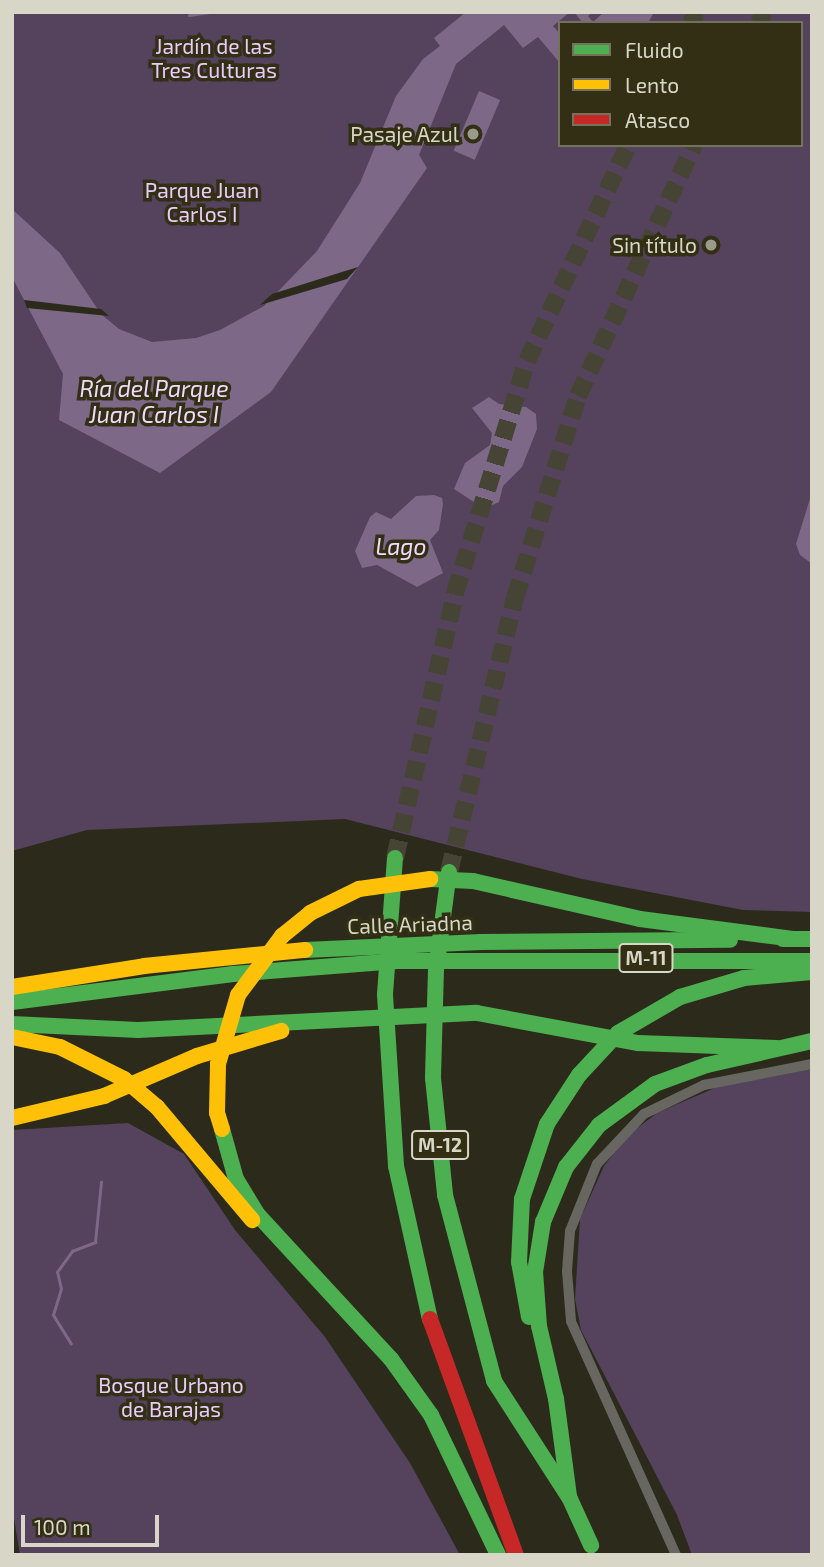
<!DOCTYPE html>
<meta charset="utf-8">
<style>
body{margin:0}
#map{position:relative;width:824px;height:1567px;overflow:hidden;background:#2c2a1b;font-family:"Exo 2",sans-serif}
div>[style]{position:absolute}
.green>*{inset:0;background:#55425c}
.water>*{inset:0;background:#7d6888;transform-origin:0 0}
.pier>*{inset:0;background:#2c2a1b}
.stream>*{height:2.5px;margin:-1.25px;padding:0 1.25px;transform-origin:1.25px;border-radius:1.25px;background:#7d6888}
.highway-tunnel>*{height:18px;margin-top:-9px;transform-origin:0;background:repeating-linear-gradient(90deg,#464435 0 18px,transparent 0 27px)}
.street>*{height:10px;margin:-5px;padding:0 5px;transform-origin:5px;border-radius:5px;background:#676660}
.fast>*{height:16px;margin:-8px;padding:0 8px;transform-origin:8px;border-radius:8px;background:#4caf50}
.slow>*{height:16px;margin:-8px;padding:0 8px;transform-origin:8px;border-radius:8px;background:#ffc107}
.jam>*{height:16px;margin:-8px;padding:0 8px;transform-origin:8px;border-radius:8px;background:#c62828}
.dots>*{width:19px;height:19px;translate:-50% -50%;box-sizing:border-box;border:4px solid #322f15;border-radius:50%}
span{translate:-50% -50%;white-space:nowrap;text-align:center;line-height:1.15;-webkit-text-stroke:7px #322f15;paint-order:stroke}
.shield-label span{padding:2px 5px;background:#322f15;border:2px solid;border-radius:5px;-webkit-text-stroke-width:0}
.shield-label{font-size:19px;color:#d8d7c7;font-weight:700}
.park-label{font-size:21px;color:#eaccfc}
.poi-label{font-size:21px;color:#d8d7c7}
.right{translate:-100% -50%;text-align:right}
.street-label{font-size:21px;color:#d8d7c7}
.water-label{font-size:23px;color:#f1dafe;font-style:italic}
.frame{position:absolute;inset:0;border:14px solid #d8d7c7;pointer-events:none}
.legend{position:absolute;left:558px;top:21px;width:245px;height:126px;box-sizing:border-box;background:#322f15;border:2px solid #74725c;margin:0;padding:9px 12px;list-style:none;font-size:21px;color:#d8d7c7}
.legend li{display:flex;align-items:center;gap:14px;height:35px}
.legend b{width:35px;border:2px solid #74725c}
.scale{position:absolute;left:21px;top:1515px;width:138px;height:32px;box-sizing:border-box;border:4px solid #d8d7c7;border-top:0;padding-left:9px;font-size:21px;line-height:24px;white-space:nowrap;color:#d8d7c7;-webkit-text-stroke:5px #322f15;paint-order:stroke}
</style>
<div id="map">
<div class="green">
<i style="clip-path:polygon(evenodd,12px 12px,812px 12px,812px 912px,743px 910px,582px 879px,345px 819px,87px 830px,12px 851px,12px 12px,560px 23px,801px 23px,801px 145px,560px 145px,560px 23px)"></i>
<i style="clip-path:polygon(812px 1069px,812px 1555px,692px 1555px,677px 1515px,581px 1330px,575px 1299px,580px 1219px,604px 1166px,627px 1136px,657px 1113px,717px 1087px)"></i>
<i style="clip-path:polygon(128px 1123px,184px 1154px,235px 1230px,325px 1337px,410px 1463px,460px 1555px,20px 1555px,12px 1506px,12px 1130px)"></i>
</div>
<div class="water">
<i style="clip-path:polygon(466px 12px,570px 12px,553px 26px,560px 34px,560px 63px,538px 37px,523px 48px,504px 25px,456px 64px,419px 155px,427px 168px,271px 392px,160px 473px,59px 420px,63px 374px,12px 277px,12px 209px,60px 253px,101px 314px,119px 329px,152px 342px,196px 338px,220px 330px,264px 306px,317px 251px,360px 183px,396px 96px,423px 59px,440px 46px,434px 38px)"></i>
<i style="clip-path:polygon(574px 12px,593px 12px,588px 16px,593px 22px,604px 12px,654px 12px,648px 23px,583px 23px)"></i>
<i style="left:479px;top:91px;width:23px;height:65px;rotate:23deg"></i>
<i style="clip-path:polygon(489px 397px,499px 404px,526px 407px,536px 414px,537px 429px,522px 467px,503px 486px,499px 502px,490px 506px,477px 504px,454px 489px,465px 463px,490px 445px,492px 433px,472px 408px)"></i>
<i style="clip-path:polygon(812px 492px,812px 564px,800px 555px,796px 544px)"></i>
<i style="clip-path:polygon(434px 495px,442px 498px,443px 504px,439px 530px,430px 540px,443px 573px,417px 587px,377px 565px,362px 568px,355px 551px,370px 517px,376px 512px,391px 519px,416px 496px)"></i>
</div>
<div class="pier">
<i style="clip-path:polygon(358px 267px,347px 279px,260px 305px,272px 294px)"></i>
<i style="clip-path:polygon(24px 300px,101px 309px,109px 316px,27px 308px)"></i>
</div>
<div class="stream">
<i style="left:189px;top:15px;width:22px;rotate:-8deg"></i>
<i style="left:71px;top:1344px;width:34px;rotate:-122deg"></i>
<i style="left:53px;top:1315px;width:27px;rotate:-73deg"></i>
<i style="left:61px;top:1289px;width:17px;rotate:-103deg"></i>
<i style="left:57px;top:1272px;width:26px;rotate:-54deg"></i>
<i style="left:72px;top:1251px;width:25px;rotate:-21deg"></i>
<i style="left:95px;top:1242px;width:60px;rotate:-84.3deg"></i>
</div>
<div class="highway-tunnel">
<i style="left:691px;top:23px;width:12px;rotate:-66deg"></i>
<i style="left:759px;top:23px;width:12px;rotate:-66deg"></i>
<i style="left:395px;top:858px;width:272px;rotate:-77.2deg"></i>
<i style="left:455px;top:593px;width:243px;rotate:-72.8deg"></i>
<i style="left:527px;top:361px;width:238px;rotate:-64.9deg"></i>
<i style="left:449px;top:872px;width:282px;rotate:-76.5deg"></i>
<i style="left:515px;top:598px;width:212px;rotate:-72.7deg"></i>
<i style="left:578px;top:396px;width:277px;rotate:-65.2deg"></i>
</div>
<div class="street">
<i style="left:676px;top:1555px;width:256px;rotate:-114.2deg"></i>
<i style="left:571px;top:1321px;width:50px;rotate:-94.6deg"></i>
<i style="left:567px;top:1271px;width:40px;rotate:-85.7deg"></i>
<i style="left:570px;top:1231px;width:72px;rotate:-68.1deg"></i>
<i style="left:597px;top:1164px;width:69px;rotate:-46.8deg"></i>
<i style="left:644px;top:1114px;width:67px;rotate:-25.8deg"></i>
<i style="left:704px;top:1085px;width:110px;rotate:-11deg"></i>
</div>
<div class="fast">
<i style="left:395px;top:858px;width:137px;rotate:94.2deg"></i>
<i style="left:385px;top:995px;width:171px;rotate:86.3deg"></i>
<i style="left:396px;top:1166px;width:157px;rotate:77.5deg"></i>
<i style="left:449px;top:872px;width:98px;rotate:97.6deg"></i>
<i style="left:436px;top:969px;width:109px;rotate:91.6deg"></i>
<i style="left:433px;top:1078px;width:118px;rotate:84.1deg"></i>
<i style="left:445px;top:1195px;width:192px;rotate:75.2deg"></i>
<i style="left:494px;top:1381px;width:140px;rotate:57.2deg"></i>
<i style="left:570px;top:1499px;width:51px;rotate:65.5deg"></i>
<i style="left:430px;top:879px;width:43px;rotate:2.7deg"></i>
<i style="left:473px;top:881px;width:171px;rotate:12.8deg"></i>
<i style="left:640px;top:919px;width:154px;rotate:7.4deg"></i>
<i style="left:783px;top:939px;width:29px"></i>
<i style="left:305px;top:950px;width:176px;rotate:-2.6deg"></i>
<i style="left:481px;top:942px;width:249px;rotate:-0.5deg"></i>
<i style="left:12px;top:1002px;width:223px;rotate:-7.2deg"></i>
<i style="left:233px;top:974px;width:165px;rotate:-4.5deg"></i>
<i style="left:397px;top:961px;width:415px"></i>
<i style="left:12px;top:1024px;width:126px;rotate:2.7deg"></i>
<i style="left:138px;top:1030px;width:339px;rotate:-2.9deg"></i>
<i style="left:477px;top:1013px;width:164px;rotate:10.6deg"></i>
<i style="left:638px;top:1043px;width:139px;rotate:2.1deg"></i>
<i style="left:222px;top:1129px;width:52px;rotate:74.4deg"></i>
<i style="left:236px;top:1179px;width:42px;rotate:58.6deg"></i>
<i style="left:258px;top:1215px;width:196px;rotate:47.3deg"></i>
<i style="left:391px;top:1359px;width:69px;rotate:54.5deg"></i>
<i style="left:431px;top:1415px;width:155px;rotate:64.4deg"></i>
<i style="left:529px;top:1317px;width:56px;rotate:-100.3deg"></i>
<i style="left:519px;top:1262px;width:63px;rotate:-87.3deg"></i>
<i style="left:522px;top:1199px;width:79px;rotate:-71.6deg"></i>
<i style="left:547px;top:1124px;width:59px;rotate:-56.9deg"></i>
<i style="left:579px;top:1075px;width:57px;rotate:-47.1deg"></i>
<i style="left:618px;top:1033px;width:72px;rotate:-30.1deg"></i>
<i style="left:680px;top:997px;width:67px;rotate:-16.5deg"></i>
<i style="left:744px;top:978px;width:68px;rotate:-5deg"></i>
<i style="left:569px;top:1496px;width:98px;rotate:-97.6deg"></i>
<i style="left:556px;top:1399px;width:75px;rotate:-103.1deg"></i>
<i style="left:539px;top:1326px;width:54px;rotate:-94.2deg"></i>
<i style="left:535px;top:1272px;width:51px;rotate:-80.9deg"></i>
<i style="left:543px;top:1222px;width:60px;rotate:-67.3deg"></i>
<i style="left:566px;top:1167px;width:53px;rotate:-51.8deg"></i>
<i style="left:599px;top:1125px;width:69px;rotate:-36.2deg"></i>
<i style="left:655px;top:1084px;width:55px;rotate:-20.1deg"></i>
<i style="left:707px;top:1065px;width:108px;rotate:-12.9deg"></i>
</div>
<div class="slow">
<i style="left:12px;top:987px;width:134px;rotate:-9deg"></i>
<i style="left:144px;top:966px;width:162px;rotate:-5.7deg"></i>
<i style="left:12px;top:1037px;width:49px;rotate:11.8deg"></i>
<i style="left:60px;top:1047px;width:72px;rotate:26.6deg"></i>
<i style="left:124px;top:1079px;width:43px;rotate:40.3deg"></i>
<i style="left:157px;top:1107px;width:148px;rotate:49.9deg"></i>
<i style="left:12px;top:1118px;width:95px;rotate:-13.4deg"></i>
<i style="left:104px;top:1096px;width:101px;rotate:-23.3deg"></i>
<i style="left:197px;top:1056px;width:88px;rotate:-16.6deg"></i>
<i style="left:222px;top:1129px;width:17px;rotate:-107deg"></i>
<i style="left:217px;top:1113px;width:49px;rotate:-88.8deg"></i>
<i style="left:218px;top:1064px;width:72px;rotate:-73.8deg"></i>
<i style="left:238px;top:995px;width:74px;rotate:-53.3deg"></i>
<i style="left:282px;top:936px;width:36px;rotate:-39deg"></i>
<i style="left:310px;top:913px;width:55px;rotate:-26.1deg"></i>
<i style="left:359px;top:889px;width:72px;rotate:-8deg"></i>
</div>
<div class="jam">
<i style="left:430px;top:1319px;width:251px;rotate:70deg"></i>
</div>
<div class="dots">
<i style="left:473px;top:134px;background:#9c9a8b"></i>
<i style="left:711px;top:245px;background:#9c9a8b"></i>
</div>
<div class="shield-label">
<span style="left:646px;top:958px">M-11</span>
<span style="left:440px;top:1145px">M-12</span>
</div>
<div class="park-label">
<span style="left:214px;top:58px">Jardín de las<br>Tres Culturas</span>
<span style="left:202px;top:202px">Parque Juan<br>Carlos I</span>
<span style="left:171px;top:1397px">Bosque Urbano<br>de Barajas</span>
</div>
<div class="poi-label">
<span class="right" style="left:459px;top:134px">Pasaje Azul</span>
<span class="right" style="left:697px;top:245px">Sin título</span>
</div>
<div class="street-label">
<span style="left:410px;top:924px;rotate:-2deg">Calle Ariadna</span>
</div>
<div class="water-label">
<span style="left:154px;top:401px">Ría del Parque<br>Juan Carlos I</span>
<span style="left:401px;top:546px">Lago</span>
</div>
<div class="frame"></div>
<ul class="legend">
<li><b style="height:9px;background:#4caf50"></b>Fluido</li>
<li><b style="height:9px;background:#ffc107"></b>Lento</li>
<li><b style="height:9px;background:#c62828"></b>Atasco</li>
</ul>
<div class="scale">100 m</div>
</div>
